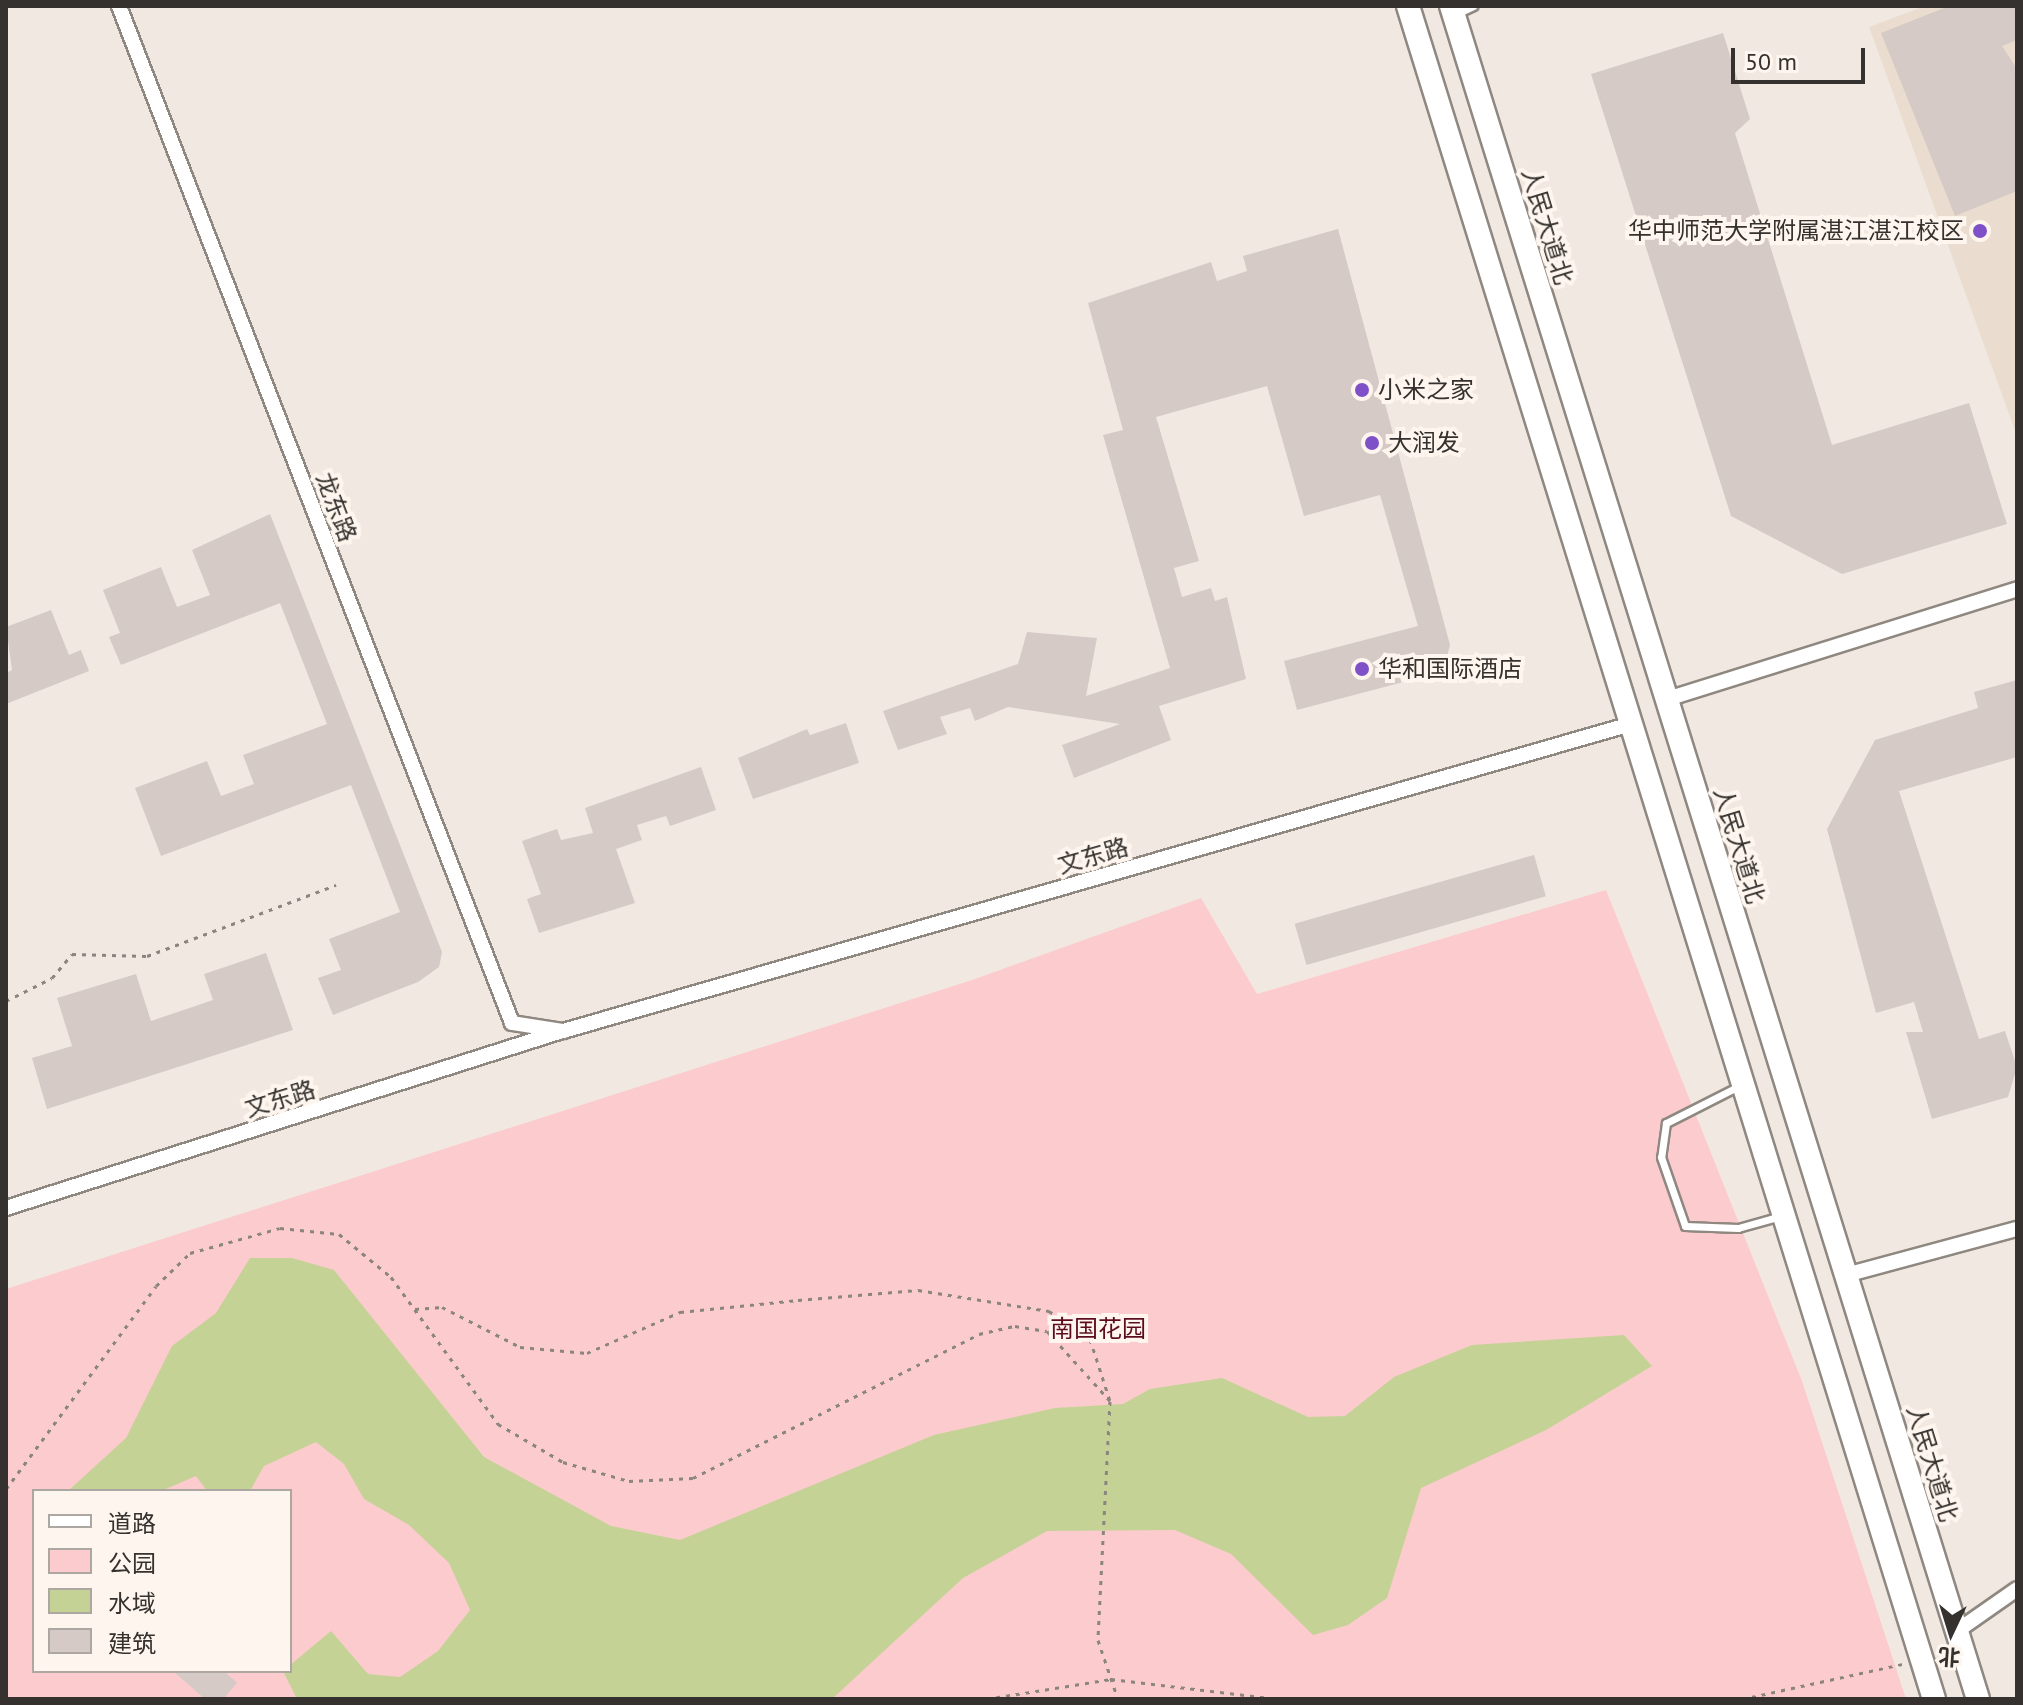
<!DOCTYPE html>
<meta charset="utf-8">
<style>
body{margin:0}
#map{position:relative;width:2023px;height:1705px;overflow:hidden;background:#f1e9e1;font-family:"PT Sans","Noto Sans SC",sans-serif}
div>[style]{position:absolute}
.built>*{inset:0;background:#eaddcf}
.green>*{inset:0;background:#fccbcd}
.water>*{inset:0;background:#c4d295}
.building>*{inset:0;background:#d5cac6;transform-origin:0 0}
.path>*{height:3px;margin-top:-1.5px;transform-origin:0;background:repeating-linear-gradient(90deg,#8a857f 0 4px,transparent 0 10px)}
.roads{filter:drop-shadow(2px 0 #8f8881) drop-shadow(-2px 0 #8f8881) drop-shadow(0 2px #8f8881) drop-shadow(0 -2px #8f8881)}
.lane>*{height:7px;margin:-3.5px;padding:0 3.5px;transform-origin:3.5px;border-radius:3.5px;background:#fff}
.street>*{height:14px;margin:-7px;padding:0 7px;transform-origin:7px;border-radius:7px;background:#fff}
.primary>*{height:22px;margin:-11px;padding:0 11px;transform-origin:11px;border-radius:11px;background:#fff}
.dots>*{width:22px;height:22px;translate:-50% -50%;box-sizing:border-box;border:4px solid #fef6ee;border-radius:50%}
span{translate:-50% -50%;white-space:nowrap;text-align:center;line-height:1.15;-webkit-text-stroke:8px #fef6ee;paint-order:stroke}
.street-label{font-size:24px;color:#34312e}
.poi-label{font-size:24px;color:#34312e}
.right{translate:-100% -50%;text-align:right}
.left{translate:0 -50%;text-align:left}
.park-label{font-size:24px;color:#5d0c1d}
.frame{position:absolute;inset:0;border:8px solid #34312e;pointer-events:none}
.legend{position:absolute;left:32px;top:1489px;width:260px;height:184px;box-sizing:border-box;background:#fef6ee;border:2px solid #ada7a1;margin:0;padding:10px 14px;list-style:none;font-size:24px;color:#34312e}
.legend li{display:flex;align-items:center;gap:16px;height:40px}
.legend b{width:40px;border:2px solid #ada7a1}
.north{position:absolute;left:1911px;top:1593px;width:80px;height:80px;-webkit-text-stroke:6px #fef6ee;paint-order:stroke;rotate:184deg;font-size:22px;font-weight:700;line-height:32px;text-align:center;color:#34312e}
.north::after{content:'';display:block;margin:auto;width:28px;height:36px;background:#34312e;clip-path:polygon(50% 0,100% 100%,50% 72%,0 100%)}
.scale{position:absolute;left:1731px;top:48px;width:134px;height:36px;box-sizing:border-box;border:4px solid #34312e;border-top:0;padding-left:10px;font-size:24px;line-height:28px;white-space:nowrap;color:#34312e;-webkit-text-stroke:6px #fef6ee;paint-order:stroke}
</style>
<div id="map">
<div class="built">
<i style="clip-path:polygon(1925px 6px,2017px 6px,2017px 436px,1869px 27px)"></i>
</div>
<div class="green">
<i style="clip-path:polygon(evenodd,1606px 890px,1802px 1381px,1906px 1699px,6px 1699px,6px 1289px,972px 980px,1201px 898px,1257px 994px,1606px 890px,34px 1491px,290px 1491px,290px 1671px,34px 1671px,34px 1491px)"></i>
</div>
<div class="water">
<i style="clip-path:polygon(250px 1258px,292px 1258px,334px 1270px,484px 1457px,611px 1526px,680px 1540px,934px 1435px,1055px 1408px,1123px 1404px,1150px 1389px,1222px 1378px,1308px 1417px,1345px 1416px,1394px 1377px,1472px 1345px,1624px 1335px,1652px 1366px,1546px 1430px,1421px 1488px,1387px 1598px,1348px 1625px,1313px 1635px,1231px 1554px,1175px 1530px,1047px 1531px,963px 1578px,832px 1699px,297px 1699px,283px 1671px,331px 1631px,368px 1674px,400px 1677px,438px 1651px,470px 1610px,449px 1563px,409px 1525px,364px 1499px,344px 1464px,316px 1442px,264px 1466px,250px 1491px,207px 1491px,196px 1476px,161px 1491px,68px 1491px,126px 1438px,172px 1346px,216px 1313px)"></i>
</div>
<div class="building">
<i style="clip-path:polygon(1949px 6px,2017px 6px,2017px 40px,2002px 46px,2017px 69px,2017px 191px,1955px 216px,1881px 33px)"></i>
<i style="clip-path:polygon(1723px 33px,1750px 119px,1735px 133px,1832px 445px,1969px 403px,2007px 524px,1842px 574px,1731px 516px,1591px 74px)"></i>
<i style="clip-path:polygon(1338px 229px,1450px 645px,1445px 664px,1430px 675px,1297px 710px,1284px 661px,1418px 626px,1380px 495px,1304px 516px,1267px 386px,1156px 417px,1199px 561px,1174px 568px,1182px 597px,1211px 588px,1215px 601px,1227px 597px,1246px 679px,1159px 706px,1171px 740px,1074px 778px,1062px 745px,1120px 724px,1008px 707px,975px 721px,970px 708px,940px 717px,947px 734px,898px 750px,883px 711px,1018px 664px,1027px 632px,1097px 638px,1086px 696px,1170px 668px,1103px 435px,1123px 430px,1088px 303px,1211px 262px,1217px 281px,1247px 271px,1243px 256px)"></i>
<i style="clip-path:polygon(270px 514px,442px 952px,439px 967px,418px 982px,333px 1015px,318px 978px,341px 970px,329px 939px,400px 912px,351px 785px,161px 856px,135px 788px,207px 761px,221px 796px,254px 784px,243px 755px,327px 724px,280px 603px,121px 665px,109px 637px,120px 633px,103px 590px,161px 567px,177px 607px,210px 595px,192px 550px)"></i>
<i style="clip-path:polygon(51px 610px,69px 655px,81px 650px,89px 671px,6px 704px,6px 673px,12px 670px,6px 627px)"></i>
<i style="clip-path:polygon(2017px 680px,2017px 757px,1899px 791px,1979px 1039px,2005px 1031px,2017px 1067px,2008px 1097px,1932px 1119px,1906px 1032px,1923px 1032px,1914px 1002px,1876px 1013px,1827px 829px,1875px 740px,1978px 708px,1974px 692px)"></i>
<i style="clip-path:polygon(846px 723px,859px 763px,753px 799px,738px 758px,807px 729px,810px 735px)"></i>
<i style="clip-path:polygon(701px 767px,716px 810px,670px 826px,666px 816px,637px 825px,642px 840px,616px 849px,635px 903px,539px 933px,527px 899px,541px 894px,522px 841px,557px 829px,561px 840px,593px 833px,585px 808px)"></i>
<i style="left:1534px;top:855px;width:43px;height:249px;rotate:74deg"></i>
<i style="clip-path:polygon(266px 953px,293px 1030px,47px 1109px,32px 1058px,72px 1046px,57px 998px,136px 974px,151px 1021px,213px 1000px,204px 974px)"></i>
<i style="clip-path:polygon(173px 1671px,224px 1671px,237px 1683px,223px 1699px,205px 1699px)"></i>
</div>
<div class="path">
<i style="left:6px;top:1001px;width:51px;rotate:-26.6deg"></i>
<i style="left:52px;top:978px;width:31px;rotate:-50deg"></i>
<i style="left:72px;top:954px;width:75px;rotate:1.5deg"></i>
<i style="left:147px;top:956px;width:202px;rotate:-20.6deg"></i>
<i style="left:415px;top:1309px;width:27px;rotate:-4deg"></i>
<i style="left:442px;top:1307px;width:88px;rotate:27.1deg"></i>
<i style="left:520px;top:1347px;width:67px;rotate:5.1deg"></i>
<i style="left:587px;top:1353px;width:102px;rotate:-23.8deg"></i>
<i style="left:680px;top:1312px;width:119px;rotate:-5.8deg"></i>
<i style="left:798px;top:1300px;width:120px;rotate:-4.8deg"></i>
<i style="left:918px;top:1290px;width:133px;rotate:9.1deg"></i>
<i style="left:1049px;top:1311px;width:50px;rotate:34.3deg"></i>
<i style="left:1090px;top:1339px;width:65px;rotate:72.1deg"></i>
<i style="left:1110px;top:1401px;width:239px;rotate:92.9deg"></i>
<i style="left:1098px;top:1640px;width:62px;rotate:71.3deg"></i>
<i style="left:6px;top:1489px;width:252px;rotate:-53.5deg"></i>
<i style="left:156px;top:1286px;width:47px;rotate:-44.1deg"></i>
<i style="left:190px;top:1253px;width:93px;rotate:-15.5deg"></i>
<i style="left:280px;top:1228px;width:59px;rotate:5.8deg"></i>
<i style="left:339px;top:1234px;width:67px;rotate:39.6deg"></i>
<i style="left:391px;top:1277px;width:182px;rotate:53.9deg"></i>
<i style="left:498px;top:1424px;width:75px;rotate:30.3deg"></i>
<i style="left:563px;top:1462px;width:69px;rotate:16.1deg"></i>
<i style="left:629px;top:1481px;width:64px;rotate:-2.7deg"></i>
<i style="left:693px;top:1478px;width:320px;rotate:-26.7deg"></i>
<i style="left:979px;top:1334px;width:37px;rotate:-13deg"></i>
<i style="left:1015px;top:1326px;width:32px;rotate:9deg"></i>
<i style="left:1047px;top:1331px;width:94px;rotate:48deg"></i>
<i style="left:986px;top:1699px;width:127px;rotate:-9.1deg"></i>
<i style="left:1111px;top:1679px;width:169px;rotate:6.8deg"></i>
<i style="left:1742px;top:1699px;width:165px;rotate:-12.3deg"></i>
</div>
<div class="roads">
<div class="lane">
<i style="left:1456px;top:14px;width:19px;rotate:-25deg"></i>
<i style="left:1739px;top:1086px;width:82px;rotate:153.1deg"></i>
<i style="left:1666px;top:1123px;width:34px;rotate:98deg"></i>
<i style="left:1661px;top:1157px;width:73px;rotate:70.8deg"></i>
<i style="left:1685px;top:1226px;width:53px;rotate:2.2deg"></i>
<i style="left:1738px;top:1228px;width:45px;rotate:-15.6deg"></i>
</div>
<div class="street">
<i style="left:119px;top:6px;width:1090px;rotate:68.87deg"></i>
<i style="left:512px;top:1023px;width:52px;rotate:8.9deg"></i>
<i style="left:563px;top:1031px;width:1111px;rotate:-16.04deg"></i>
<i style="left:1667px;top:699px;width:367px;rotate:-17.4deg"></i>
<i style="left:6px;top:1208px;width:580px;rotate:-17.65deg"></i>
<i style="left:1846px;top:1275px;width:177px;rotate:-15.1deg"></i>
<i style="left:1957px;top:1631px;width:73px;rotate:-35deg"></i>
</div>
<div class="primary">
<i style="left:1408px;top:6px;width:1773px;rotate:72.74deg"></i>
<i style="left:1451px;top:6px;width:1773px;rotate:72.71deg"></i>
</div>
</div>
<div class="dots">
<i style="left:1980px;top:231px;background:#7f51c9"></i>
<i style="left:1362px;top:390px;background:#7f51c9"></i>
<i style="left:1372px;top:443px;background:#7f51c9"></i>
<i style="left:1362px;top:669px;background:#7f51c9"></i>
</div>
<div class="street-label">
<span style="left:1547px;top:226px;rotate:73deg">人民大道北</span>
<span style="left:336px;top:507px;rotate:69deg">龙东路</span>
<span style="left:1739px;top:845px;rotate:73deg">人民大道北</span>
<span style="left:1093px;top:856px;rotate:-16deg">文东路</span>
<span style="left:280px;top:1099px;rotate:-17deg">文东路</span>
<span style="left:1932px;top:1463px;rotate:73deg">人民大道北</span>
</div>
<div class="poi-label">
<span class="right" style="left:1964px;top:231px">华中师范大学附属湛江湛江校区</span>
<span class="left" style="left:1378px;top:390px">小米之家</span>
<span class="left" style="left:1388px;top:443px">大润发</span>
<span class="left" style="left:1378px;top:669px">华和国际酒店</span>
</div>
<div class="park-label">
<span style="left:1098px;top:1329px">南国花园</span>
</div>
<div class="frame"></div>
<ul class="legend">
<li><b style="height:10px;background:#fff"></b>道路</li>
<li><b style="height:22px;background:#fccbcd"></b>公园</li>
<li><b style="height:22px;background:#c4d295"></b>水域</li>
<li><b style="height:22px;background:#d5cac6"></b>建筑</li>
</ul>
<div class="north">北</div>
<div class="scale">50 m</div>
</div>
